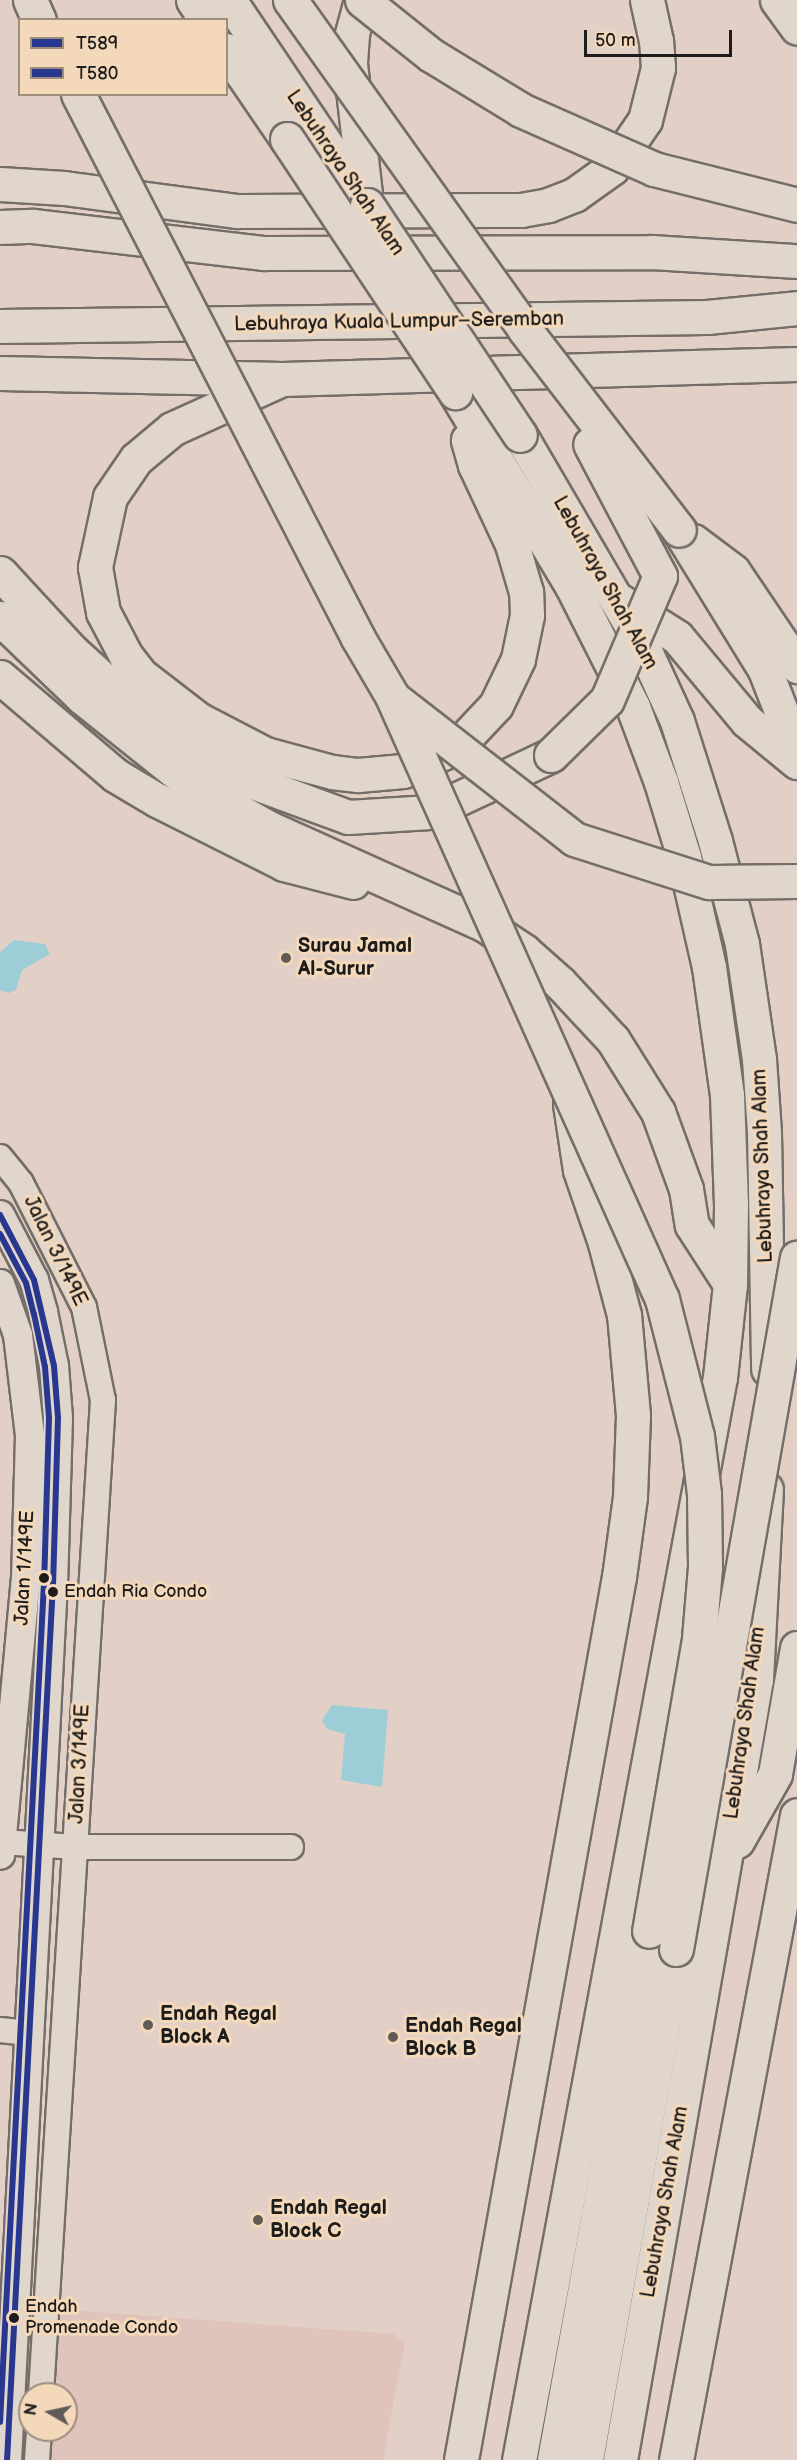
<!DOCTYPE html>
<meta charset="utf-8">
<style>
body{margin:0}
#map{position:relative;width:797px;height:2460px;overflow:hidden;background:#e2d0c6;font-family:"Balsamiq Sans",sans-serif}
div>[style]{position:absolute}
.built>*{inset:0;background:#e0c4bc}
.water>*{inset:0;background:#9dced7}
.roads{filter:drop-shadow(2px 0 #756d68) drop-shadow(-2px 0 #756d68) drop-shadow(0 2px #756d68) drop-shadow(0 -2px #756d68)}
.minor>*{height:24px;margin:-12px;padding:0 12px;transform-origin:12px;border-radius:12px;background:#e1d6cc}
.tertiary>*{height:28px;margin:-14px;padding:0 14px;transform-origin:14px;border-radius:14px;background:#e1d6cc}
.motorway>*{height:33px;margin:-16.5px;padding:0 16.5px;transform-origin:16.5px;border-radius:16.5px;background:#e1d6cc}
.bridges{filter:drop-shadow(2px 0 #756d68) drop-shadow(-2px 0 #756d68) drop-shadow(0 2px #756d68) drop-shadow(0 -2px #756d68)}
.motorway-bridge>*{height:33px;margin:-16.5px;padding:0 16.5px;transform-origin:16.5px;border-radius:16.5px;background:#e1d6cc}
.bus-1>*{height:6px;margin:-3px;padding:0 3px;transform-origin:3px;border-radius:3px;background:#283890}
.bus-2>*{height:6px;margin:-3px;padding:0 3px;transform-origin:3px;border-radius:3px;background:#283890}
.dots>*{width:16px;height:16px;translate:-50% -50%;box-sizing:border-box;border:3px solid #f4d8ba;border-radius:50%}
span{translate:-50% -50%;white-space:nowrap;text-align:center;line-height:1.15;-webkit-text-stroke:6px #f4d8ba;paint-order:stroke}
.bus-label{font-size:18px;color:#1c1c1c}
.left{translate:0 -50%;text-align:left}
.street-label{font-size:20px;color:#1c1c1c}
.poi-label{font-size:20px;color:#1c1c1c;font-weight:700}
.legend{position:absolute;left:18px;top:18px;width:210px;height:78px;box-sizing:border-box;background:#f4d8ba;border:2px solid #9e8d7b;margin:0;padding:8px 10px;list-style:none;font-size:18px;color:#1c1c1c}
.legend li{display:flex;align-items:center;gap:12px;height:30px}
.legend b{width:30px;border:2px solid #9e8d7b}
.north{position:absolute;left:18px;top:2382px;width:60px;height:60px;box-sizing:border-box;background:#f4d8ba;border:2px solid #9e8d7b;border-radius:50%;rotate:279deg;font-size:16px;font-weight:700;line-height:24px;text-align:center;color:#1c1c1c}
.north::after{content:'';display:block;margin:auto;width:21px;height:27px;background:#615b58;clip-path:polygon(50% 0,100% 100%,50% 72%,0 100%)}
.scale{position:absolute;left:584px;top:30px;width:148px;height:27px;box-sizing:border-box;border:3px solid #1c1c1c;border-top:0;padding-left:8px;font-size:18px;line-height:21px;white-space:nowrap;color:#1c1c1c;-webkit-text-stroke:4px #f4d8ba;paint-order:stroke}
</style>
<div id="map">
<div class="built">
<i style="clip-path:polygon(55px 2309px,393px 2334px,405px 2342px,383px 2460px,44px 2460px,46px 2430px,66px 2430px,66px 2394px,49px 2394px)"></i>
</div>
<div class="water">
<i style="clip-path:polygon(14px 940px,45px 944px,50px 954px,22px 970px,16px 990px,9px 993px,0 990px,0 952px)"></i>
<i style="clip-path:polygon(332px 1705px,388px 1710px,382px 1787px,341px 1780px,345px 1734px,327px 1729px,322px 1720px)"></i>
</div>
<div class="roads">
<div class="minor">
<i style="left:0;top:1157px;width:33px;rotate:51deg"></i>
<i style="left:21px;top:1183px;width:139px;rotate:63.1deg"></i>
<i style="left:84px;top:1307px;width:95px;rotate:78.5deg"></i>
<i style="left:103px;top:1400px;width:996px;rotate:93.57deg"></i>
<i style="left:1px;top:1842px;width:75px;rotate:3.8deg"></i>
<i style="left:76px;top:1847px;width:215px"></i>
<i style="left:0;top:2030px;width:31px;rotate:6deg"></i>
<i style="left:37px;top:2460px;width:30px;rotate:-86deg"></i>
</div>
<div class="tertiary">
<i style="left:0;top:1215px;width:73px;rotate:62.4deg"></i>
<i style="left:34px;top:1280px;width:33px;rotate:74deg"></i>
<i style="left:43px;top:1312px;width:55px;rotate:78.5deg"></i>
<i style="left:54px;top:1366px;width:52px;rotate:85.6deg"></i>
<i style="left:58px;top:1418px;width:165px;rotate:91.7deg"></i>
<i style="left:53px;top:1583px;width:878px;rotate:93deg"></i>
<i style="left:0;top:1284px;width:54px;rotate:70.6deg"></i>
<i style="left:18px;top:1335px;width:102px;rotate:83.2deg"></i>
<i style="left:30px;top:1436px;width:141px;rotate:91.6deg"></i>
<i style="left:26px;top:1577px;width:279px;rotate:95.3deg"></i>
</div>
<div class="motorway">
<i style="left:30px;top:0;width:22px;rotate:66deg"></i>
<i style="left:193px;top:0;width:24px;rotate:57deg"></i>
<i style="left:229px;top:0;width:247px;rotate:56.1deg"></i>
<i style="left:361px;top:0;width:35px;rotate:105deg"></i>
<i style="left:352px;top:34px;width:30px;rotate:94deg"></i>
<i style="left:350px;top:64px;width:131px;rotate:83.4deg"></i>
<i style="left:777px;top:0;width:34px;rotate:54deg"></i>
<i style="left:226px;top:50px;width:108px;rotate:55.6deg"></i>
<i style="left:0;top:184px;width:64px;rotate:3.6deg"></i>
<i style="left:64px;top:188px;width:175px;rotate:7.6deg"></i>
<i style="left:237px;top:211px;width:284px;rotate:-0.2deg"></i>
<i style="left:521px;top:210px;width:27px;rotate:-10deg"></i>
<i style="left:548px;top:205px;width:28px;rotate:-21deg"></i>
<i style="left:574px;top:195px;width:47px;rotate:-35.4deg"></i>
<i style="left:612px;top:168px;width:58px;rotate:-55.5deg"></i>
<i style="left:645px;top:120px;width:54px;rotate:-76deg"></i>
<i style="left:658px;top:68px;width:27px;rotate:-94deg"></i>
<i style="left:656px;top:41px;width:42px;rotate:-102.4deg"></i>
<i style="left:0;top:227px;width:33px;rotate:-2deg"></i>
<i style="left:33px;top:226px;width:233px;rotate:6.7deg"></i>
<i style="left:264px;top:253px;width:388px;rotate:-0.1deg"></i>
<i style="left:652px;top:252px;width:145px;rotate:3.6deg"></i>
<i style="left:0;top:326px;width:707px;rotate:-0.73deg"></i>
<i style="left:707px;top:317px;width:90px;rotate:-5.7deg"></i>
<i style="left:0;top:373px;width:282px;rotate:1.2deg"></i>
<i style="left:282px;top:379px;width:515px;rotate:-1.67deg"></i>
<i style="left:282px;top:379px;width:121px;rotate:155.6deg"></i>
<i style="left:172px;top:429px;width:47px;rotate:140.2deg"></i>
<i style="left:136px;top:459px;width:46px;rotate:124.4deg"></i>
<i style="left:110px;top:497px;width:72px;rotate:102.1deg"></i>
<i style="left:95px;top:567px;width:46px;rotate:79.9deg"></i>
<i style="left:103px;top:612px;width:50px;rotate:62.4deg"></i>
<i style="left:126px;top:656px;width:24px;rotate:52deg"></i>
<i style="left:141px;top:675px;width:72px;rotate:37.7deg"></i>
<i style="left:198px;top:719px;width:76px;rotate:27.6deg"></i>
<i style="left:265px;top:754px;width:69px;rotate:15deg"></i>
<i style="left:332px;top:772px;width:26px;rotate:7deg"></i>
<i style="left:358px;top:775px;width:45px;rotate:-5.1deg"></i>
<i style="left:403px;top:771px;width:46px;rotate:-24.3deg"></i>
<i style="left:445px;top:752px;width:24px;rotate:-35deg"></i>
<i style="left:465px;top:738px;width:45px;rotate:-46.8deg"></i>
<i style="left:496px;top:705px;width:51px;rotate:-64.4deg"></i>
<i style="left:518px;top:659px;width:45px;rotate:-78.4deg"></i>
<i style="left:527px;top:615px;width:23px;rotate:-92deg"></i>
<i style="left:526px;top:592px;width:50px;rotate:-106.3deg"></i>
<i style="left:512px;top:544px;width:87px;rotate:-115.1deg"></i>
<i style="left:475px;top:465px;width:26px;rotate:-106deg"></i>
<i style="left:455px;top:392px;width:227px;rotate:58.9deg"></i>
<i style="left:572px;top:586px;width:136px;rotate:63.2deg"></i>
<i style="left:633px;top:707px;width:80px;rotate:69.5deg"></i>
<i style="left:661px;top:782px;width:78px;rotate:73deg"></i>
<i style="left:684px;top:857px;width:113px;rotate:77.2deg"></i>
<i style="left:709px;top:967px;width:129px;rotate:82deg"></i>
<i style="left:727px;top:1095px;width:109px;rotate:87.9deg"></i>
<i style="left:731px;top:1204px;width:80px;rotate:90.7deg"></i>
<i style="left:730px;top:1284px;width:94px;rotate:96.1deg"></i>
<i style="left:720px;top:1377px;width:1101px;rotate:100.51deg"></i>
<i style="left:520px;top:435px;width:238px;rotate:59.7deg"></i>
<i style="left:640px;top:640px;width:89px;rotate:65.4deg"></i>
<i style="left:677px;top:721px;width:126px;rotate:72.4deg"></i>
<i style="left:715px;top:841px;width:106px;rotate:75.3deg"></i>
<i style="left:742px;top:944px;width:116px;rotate:81.6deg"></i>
<i style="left:759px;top:1059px;width:74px;rotate:86.1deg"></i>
<i style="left:764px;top:1133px;width:236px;rotate:89deg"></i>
<i style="left:679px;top:530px;width:164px;rotate:58.4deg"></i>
<i style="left:765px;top:670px;width:88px;rotate:68.7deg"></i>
<i style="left:693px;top:541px;width:50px;rotate:36.9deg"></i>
<i style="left:733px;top:571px;width:115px;rotate:56deg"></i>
<i style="left:0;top:573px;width:106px;rotate:47.3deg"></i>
<i style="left:72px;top:651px;width:103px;rotate:42.2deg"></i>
<i style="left:148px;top:720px;width:110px;rotate:31.7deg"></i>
<i style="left:242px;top:778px;width:113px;rotate:20.2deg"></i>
<i style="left:348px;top:817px;width:82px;rotate:-3.5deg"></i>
<i style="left:430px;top:812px;width:134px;rotate:-25.2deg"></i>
<i style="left:620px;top:601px;width:67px;rotate:32.3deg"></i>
<i style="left:677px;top:637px;width:109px;rotate:50.2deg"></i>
<i style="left:747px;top:721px;width:65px;rotate:39.4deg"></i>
<i style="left:0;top:618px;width:114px;rotate:43.9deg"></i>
<i style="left:82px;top:697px;width:141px;rotate:38.7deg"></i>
<i style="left:192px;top:785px;width:86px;rotate:29.2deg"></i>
<i style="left:267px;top:827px;width:239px;rotate:24.2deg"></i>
<i style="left:485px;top:925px;width:47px;rotate:33.7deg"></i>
<i style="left:524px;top:951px;width:48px;rotate:41.6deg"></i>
<i style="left:560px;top:983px;width:78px;rotate:47.1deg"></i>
<i style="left:613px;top:1040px;width:85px;rotate:58deg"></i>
<i style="left:658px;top:1112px;width:82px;rotate:70deg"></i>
<i style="left:686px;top:1189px;width:36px;rotate:81deg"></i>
<i style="left:692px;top:1225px;width:70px;rotate:57.2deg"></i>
<i style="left:0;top:677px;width:151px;rotate:40.4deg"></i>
<i style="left:115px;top:775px;width:49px;rotate:30.8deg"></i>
<i style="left:157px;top:800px;width:142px;rotate:26.7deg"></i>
<i style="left:284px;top:864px;width:71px;rotate:14.6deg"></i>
<i style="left:737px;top:1841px;width:77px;rotate:-60.4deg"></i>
<i style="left:775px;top:1774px;width:128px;rotate:-80.1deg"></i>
<i style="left:461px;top:2460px;width:897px;rotate:-79.86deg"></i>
<i style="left:619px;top:1577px;width:81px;rotate:-82.2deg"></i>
<i style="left:630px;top:1497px;width:82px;rotate:-87.9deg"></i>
<i style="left:633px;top:1415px;width:100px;rotate:-95.1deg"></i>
<i style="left:624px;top:1315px;width:74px;rotate:-104.8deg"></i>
<i style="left:605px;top:1243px;width:77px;rotate:-108.9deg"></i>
<i style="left:580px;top:1170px;width:67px;rotate:-98.6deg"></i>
<i style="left:554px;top:2460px;width:537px;rotate:-79.82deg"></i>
<i style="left:586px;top:2460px;width:519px;rotate:-80.01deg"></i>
<i style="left:620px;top:2460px;width:793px;rotate:-80.12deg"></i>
<i style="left:756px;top:1679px;width:190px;rotate:-87deg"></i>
<i style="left:676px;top:2460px;width:656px;rotate:-79.37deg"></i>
</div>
</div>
<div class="bridges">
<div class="motorway-bridge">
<i style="left:290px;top:0;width:405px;rotate:54.5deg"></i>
<i style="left:525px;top:330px;width:252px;rotate:52.4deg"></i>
<i style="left:362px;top:0;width:88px;rotate:38.6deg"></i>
<i style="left:431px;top:55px;width:105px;rotate:31.4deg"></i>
<i style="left:521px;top:110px;width:145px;rotate:23.9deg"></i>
<i style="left:654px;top:169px;width:147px;rotate:14.1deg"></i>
<i style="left:78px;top:94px;width:612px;rotate:62.76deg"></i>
<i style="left:358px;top:638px;width:67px;rotate:59.6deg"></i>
<i style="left:392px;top:696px;width:661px;rotate:65.88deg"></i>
<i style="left:662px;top:1299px;width:141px;rotate:75.7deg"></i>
<i style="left:697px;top:1436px;width:58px;rotate:83.1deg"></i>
<i style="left:704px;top:1494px;width:73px;rotate:89.2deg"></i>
<i style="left:705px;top:1567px;width:72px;rotate:94.8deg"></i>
<i style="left:699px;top:1639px;width:296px;rotate:99.7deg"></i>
<i style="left:287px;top:139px;width:304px;rotate:56.4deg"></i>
<i style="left:367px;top:205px;width:276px;rotate:56.4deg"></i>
<i style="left:397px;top:701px;width:224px;rotate:37.9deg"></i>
<i style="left:574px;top:839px;width:142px;rotate:17.7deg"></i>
<i style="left:709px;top:882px;width:88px;rotate:-0.7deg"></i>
<i style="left:551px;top:755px;width:78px;rotate:-44.5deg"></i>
<i style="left:607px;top:700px;width:135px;rotate:-66.9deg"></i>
<i style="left:660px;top:576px;width:149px;rotate:-117.9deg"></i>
<i style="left:676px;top:1949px;width:702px;rotate:-80.08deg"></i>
</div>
</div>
<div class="bus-1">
<i style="left:0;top:1215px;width:73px;rotate:62.4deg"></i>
<i style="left:34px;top:1280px;width:88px;rotate:76.9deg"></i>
<i style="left:54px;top:1366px;width:52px;rotate:85.6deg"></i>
<i style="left:58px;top:1418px;width:165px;rotate:91.7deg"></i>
<i style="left:53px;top:1583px;width:878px;rotate:93deg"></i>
</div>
<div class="bus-2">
<i style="left:0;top:1234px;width:55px;rotate:62deg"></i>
<i style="left:26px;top:1283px;width:32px;rotate:76deg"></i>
<i style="left:34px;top:1314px;width:54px;rotate:78.3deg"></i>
<i style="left:45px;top:1367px;width:51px;rotate:85.5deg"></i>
<i style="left:49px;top:1418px;width:165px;rotate:91.7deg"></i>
<i style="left:44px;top:1583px;width:840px;rotate:93deg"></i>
</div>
<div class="dots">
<i style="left:286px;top:958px;background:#615b58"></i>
<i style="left:44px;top:1578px;background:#1c1c1c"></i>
<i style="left:53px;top:1592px;background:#1c1c1c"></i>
<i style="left:148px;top:2025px;background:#615b58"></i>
<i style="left:393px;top:2037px;background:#615b58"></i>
<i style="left:258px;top:2220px;background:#615b58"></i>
<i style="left:14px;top:2318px;background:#1c1c1c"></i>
</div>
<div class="bus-label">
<span class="left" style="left:64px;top:1592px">Endah Ria Condo</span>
<span class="left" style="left:25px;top:2318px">Endah<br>Promenade Condo</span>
</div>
<div class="street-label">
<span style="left:345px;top:173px;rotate:56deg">Lebuhraya Shah Alam</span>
<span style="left:399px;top:322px;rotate:-1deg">Lebuhraya Kuala Lumpur–Seremban</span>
<span style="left:605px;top:583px;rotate:61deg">Lebuhraya Shah Alam</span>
<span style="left:763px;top:1166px;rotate:-92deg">Lebuhraya Shah Alam</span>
<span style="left:55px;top:1251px;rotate:64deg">Jalan 3/149E</span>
<span style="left:25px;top:1568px;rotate:-87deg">Jalan 1/149E</span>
<span style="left:745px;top:1723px;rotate:-82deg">Lebuhraya Shah Alam</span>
<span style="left:80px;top:1764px;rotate:-87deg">Jalan 3/149E</span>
<span style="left:665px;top:2202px;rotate:-80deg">Lebuhraya Shah Alam</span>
</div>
<div class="poi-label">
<span class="left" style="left:298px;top:958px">Surau Jamal<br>Al-Surur</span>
<span class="left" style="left:160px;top:2026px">Endah Regal<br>Block A</span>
<span class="left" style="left:405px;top:2038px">Endah Regal<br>Block B</span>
<span class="left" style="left:270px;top:2220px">Endah Regal<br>Block C</span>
</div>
<ul class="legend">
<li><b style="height:8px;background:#283890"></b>T589</li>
<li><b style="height:8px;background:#283890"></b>T580</li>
</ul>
<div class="north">N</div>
<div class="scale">50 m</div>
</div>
